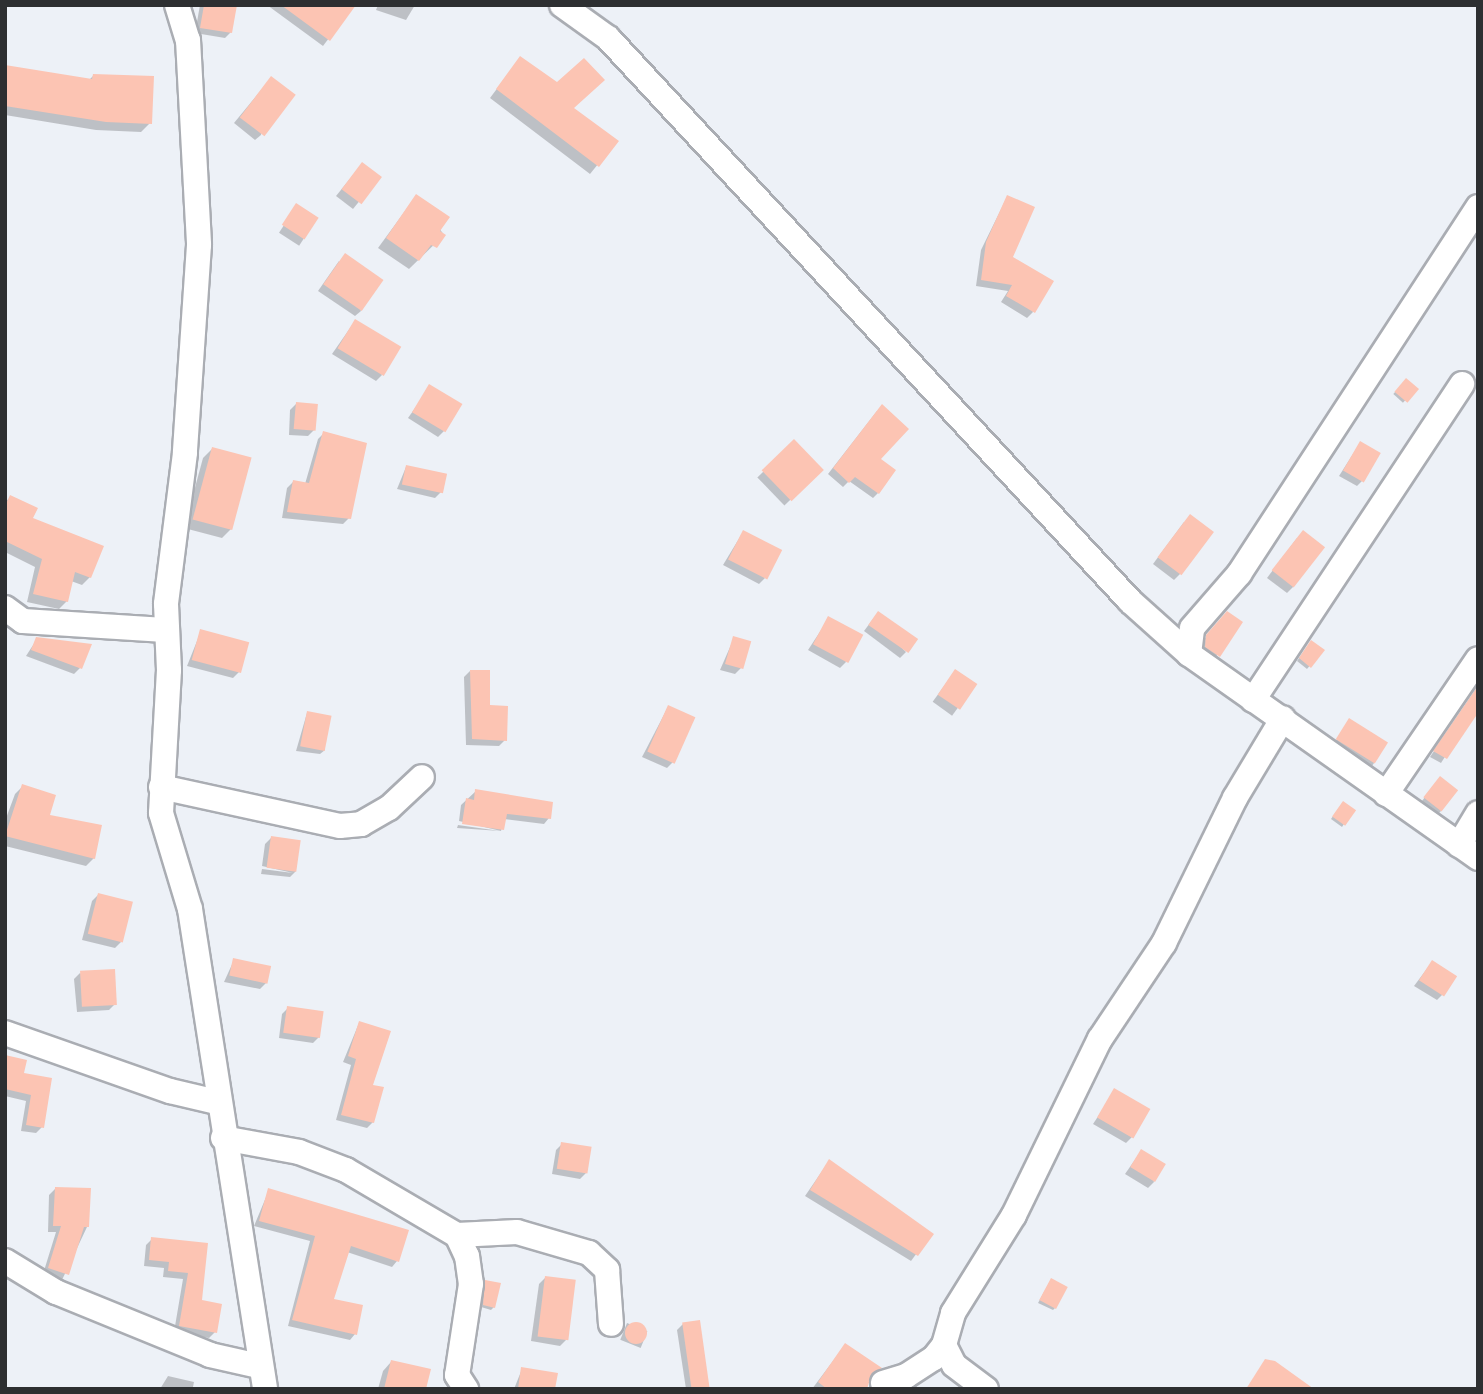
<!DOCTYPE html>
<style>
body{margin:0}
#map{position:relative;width:1483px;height:1394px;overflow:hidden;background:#edf1f7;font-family:Montserrat,sans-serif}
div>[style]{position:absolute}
.shadow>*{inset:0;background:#0003;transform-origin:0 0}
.building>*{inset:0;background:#fcc4b3;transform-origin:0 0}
.round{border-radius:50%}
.roads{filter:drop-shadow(2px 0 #aaadb3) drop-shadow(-2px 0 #aaadb3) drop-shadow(0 2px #aaadb3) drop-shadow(0 -2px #aaadb3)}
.minor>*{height:24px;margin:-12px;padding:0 12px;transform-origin:12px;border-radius:12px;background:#fff}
span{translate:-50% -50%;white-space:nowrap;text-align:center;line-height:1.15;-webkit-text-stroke:5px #fdfeff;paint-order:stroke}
.frame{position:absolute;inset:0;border:7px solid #2d2f31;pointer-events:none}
</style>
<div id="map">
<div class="shadow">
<i style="clip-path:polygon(200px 5px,235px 5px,231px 32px,225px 38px,195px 33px)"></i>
<i style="clip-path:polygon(267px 5px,354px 5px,323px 46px)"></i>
<i style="clip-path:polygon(378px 5px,415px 5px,406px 20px,376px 10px)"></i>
<i style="clip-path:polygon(520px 58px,572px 108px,616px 142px,590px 174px,490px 98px)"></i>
<i style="clip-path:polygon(5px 67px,89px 80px,94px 75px,150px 123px,141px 132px,96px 130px,5px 115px)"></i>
<i style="clip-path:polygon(266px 84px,261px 135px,255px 140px,234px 123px)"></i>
<i style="clip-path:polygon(357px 170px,379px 177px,353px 209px,336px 196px)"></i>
<i style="clip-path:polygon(416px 196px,444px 235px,409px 269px,378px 248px)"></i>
<i style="clip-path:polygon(1007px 197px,1011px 258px,1033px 312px,1027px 318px,1001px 302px,1008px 291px,976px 286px,981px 250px)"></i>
<i style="left:297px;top:205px;width:24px;height:33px;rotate:33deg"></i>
<i style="clip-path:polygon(339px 261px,361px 311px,355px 316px,318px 291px)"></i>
<i style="clip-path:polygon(355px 321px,382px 375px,376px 381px,332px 354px)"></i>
<i style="left:1406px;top:380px;width:13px;height:19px;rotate:42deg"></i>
<i style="clip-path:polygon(430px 387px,444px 431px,438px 437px,408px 418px)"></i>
<i style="clip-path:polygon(296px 404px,314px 430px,308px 436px,289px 435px,290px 410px)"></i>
<i style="clip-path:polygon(877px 411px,878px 493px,873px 498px,849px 481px,843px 487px,828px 474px)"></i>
<i style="clip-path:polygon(324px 433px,349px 518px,343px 524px,282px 518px,287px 488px,293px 482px,305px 484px,318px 439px)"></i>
<i style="left:794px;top:442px;width:39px;height:51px;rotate:46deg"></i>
<i style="clip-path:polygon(1360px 443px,1363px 480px,1357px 486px,1339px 476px)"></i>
<i style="clip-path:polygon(212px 449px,231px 529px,222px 538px,184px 528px,203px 458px)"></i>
<i style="clip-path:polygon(406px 467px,441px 492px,435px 498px,397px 489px)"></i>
<i style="clip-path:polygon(11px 497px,90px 577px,82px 585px,71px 581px,67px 601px,59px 609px,27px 602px,35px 567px,5px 552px,5px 502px)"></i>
<i style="clip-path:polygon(1184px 522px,1180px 574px,1174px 580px,1153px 564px)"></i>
<i style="clip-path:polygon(743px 532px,765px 578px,759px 584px,723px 565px)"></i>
<i style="clip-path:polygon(1297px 538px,1293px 587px,1287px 593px,1267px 578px)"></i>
<i style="clip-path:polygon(829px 618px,846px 662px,840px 668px,808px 650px)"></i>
<i style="clip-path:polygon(873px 619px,906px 652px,900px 658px,864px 631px)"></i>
<i style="clip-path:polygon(1221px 619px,1241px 622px,1212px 662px,1200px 653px,1201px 643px)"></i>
<i style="clip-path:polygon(201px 631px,239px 672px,233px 678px,187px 666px)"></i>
<i style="clip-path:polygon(734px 638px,741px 668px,735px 674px,720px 670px)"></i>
<i style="clip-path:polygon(37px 639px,80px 668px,74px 674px,26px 656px)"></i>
<i style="clip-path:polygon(1309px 644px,1322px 651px,1307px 669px,1297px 661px)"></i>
<i style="clip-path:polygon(470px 671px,505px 740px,499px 746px,466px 745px,464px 677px)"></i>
<i style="left:955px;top:671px;width:24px;height:38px;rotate:36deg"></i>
<i style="clip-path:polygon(1478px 686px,1464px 727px,1441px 763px,1430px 757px)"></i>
<i style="clip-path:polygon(668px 707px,673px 762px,667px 768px,642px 757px)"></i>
<i style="clip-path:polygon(307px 713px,325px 750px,320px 754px,296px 751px)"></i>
<i style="left:1349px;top:720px;width:44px;height:32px;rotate:32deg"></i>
<i style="clip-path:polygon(1434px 785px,1441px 811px,1435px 817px,1419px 805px)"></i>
<i style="clip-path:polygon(23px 786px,47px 816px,94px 858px,86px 866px,5px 846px,5px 821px,15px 794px)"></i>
<i style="clip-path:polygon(476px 791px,549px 818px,544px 824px,504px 819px,501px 831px,459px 821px,461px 805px)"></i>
<i style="clip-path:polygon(1341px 805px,1344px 824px,1342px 827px,1331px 819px)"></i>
<i style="clip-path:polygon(458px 825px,500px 831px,457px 828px)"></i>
<i style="clip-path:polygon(271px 838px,296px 871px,290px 877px,261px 874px,262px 869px,293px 873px,262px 866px,265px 844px)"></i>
<i style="clip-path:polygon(98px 895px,121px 942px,115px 948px,82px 940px,92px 901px)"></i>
<i style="clip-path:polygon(234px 960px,266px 983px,260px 989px,224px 982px)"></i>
<i style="clip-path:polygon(1432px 962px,1443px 994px,1437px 1000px,1414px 986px)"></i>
<i style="clip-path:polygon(80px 973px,115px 1004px,109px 1010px,77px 1012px,74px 979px)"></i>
<i style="clip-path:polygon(288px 1008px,319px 1037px,313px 1043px,279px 1038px,282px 1014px)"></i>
<i style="clip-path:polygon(359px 1023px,373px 1122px,367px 1128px,336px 1120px,351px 1065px,343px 1062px)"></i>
<i style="clip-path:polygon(5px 1055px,25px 1062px,22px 1075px,50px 1079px,42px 1127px,36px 1133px,21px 1131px,26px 1101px,5px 1096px)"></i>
<i style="clip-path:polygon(1115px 1091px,1132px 1137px,1126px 1143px,1093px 1124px)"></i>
<i style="clip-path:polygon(562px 1144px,586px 1173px,580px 1179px,552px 1174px,556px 1150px)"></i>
<i style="clip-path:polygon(1141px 1151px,1154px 1182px,1148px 1188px,1125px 1174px)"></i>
<i style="clip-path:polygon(829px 1161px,931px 1234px,911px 1261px,805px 1196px)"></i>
<i style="clip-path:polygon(55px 1189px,87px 1227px,62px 1280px,43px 1274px,56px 1232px,48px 1232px,49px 1195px)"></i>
<i style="clip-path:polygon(269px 1190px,397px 1261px,392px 1267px,347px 1252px,332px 1301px,355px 1334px,350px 1340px,288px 1326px,310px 1241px,254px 1226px)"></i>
<i style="clip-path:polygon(152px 1239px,207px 1244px,200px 1302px,215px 1332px,209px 1338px,174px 1332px,183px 1279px,163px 1277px,164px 1268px,144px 1266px,146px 1245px)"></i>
<i style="clip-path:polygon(545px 1278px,566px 1340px,560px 1346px,531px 1341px,539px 1284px)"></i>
<i style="clip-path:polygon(486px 1281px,494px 1307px,491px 1310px,481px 1307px)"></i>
<i style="clip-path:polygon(1049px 1283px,1055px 1308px,1053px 1310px,1038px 1303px)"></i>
<i style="left:627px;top:1323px;width:22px;height:18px;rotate:22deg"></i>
<i style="clip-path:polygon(683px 1324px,709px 1389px,686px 1389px,677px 1330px)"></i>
<i style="clip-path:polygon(845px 1345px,879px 1368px,862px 1389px,812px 1389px)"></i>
<i style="clip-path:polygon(391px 1362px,424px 1389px,378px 1389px,383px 1371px)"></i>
<i style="clip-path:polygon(522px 1369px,554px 1389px,514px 1389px)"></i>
<i style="clip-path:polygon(168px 1376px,194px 1382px,193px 1387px,206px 1389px,160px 1389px)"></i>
</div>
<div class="building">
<i style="clip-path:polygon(204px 5px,237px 5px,232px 33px,200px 28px)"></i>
<i style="clip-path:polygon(281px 5px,356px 5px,330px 41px)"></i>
<i style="clip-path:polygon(520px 56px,557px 82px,584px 58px,605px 80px,574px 108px,619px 141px,599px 167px,496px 89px)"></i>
<i style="clip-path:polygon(5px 65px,92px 79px,93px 74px,154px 76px,152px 124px,106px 122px,5px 106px)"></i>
<i style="left:271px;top:76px;width:31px;height:52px;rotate:37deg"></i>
<i style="left:362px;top:162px;width:25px;height:34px;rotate:37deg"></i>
<i style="clip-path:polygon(416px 194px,450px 217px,440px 231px,446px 235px,437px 248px,431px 245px,419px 261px,386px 238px)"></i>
<i style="clip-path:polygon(1007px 195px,1035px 207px,1013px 257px,1054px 281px,1035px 313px,1006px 296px,1012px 285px,981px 280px,986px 242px)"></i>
<i style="left:296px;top:203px;width:27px;height:26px;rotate:33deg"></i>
<i style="left:345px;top:253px;width:47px;height:38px;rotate:35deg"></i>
<i style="left:355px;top:319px;width:54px;height:34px;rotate:31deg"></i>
<i style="left:1406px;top:378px;width:17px;height:18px;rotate:40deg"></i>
<i style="left:429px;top:384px;width:39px;height:33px;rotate:31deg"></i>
<i style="left:296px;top:402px;width:22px;height:27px;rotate:5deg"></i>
<i style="clip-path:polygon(882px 404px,909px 429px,881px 459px,896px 470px,879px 494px,855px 477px,849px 483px,833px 468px)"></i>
<i style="clip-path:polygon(323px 431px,367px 443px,351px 519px,287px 512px,293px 480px,309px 483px)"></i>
<i style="left:794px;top:439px;width:43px;height:45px;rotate:46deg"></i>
<i style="left:1360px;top:441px;width:24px;height:34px;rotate:30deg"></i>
<i style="left:212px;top:447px;width:41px;height:75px;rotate:15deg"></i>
<i style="left:406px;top:465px;width:42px;height:20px;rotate:12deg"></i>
<i style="clip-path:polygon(10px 495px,38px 508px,33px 518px,104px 546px,91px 578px,75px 572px,68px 602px,33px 594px,42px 559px,5px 541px,5px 506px)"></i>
<i style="left:1190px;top:514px;width:30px;height:54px;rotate:37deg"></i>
<i style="left:743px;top:530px;width:44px;height:33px;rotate:27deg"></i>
<i style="left:1303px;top:530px;width:28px;height:51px;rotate:38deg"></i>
<i style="left:878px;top:611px;width:49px;height:17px;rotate:35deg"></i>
<i style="clip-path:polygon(1227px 611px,1243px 622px,1220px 657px,1205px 647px,1206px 635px)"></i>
<i style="left:828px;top:616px;width:40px;height:32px;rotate:28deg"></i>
<i style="left:200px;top:629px;width:51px;height:32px;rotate:15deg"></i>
<i style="left:733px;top:636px;width:19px;height:29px;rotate:16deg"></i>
<i style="clip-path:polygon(36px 637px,92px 644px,82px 669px,31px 650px)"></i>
<i style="clip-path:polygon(1311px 640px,1325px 650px,1311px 668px,1299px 658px)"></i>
<i style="left:955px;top:669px;width:27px;height:31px;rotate:34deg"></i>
<i style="clip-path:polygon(470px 670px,490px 670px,490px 705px,508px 706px,507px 741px,472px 739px)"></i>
<i style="clip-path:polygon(1478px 686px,1478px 713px,1447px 759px,1433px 751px)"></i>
<i style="left:668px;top:705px;width:30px;height:51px;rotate:24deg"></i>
<i style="left:307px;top:711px;width:25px;height:36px;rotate:11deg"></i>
<i style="left:1349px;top:718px;width:46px;height:25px;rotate:32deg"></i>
<i style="left:1440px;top:776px;width:23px;height:27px;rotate:38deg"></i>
<i style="clip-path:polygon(22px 784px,56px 795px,50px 815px,102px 825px,95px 859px,5px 836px)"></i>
<i style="clip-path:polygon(475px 789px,553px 802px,551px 819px,507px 814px,504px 830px,462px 824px,466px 798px,474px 800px)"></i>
<i style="left:1343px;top:801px;width:16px;height:19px;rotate:35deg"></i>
<i style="left:271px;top:836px;width:30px;height:32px;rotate:8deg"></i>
<i style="left:98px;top:893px;width:36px;height:42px;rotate:14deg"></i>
<i style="left:233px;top:958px;width:39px;height:18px;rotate:12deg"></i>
<i style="left:1432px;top:960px;width:30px;height:24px;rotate:33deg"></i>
<i style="left:115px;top:969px;width:36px;height:35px;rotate:87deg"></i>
<i style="left:287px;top:1006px;width:37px;height:27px;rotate:8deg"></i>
<i style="clip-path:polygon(359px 1021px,391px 1031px,373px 1085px,384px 1087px,374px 1123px,341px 1115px,356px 1059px,348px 1056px)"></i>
<i style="clip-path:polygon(5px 1055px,27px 1060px,24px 1073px,52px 1078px,44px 1128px,26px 1125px,31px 1095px,5px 1089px)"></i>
<i style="left:1114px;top:1088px;width:42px;height:34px;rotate:30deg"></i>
<i style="left:561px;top:1142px;width:31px;height:27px;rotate:9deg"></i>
<i style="left:1141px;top:1149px;width:29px;height:21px;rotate:31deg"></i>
<i style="clip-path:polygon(829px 1159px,934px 1234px,918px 1256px,810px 1190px)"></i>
<i style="clip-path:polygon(55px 1187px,91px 1188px,89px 1227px,84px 1227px,69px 1275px,48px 1268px,61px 1226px,53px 1226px)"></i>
<i style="clip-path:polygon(268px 1188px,409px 1230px,399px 1262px,351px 1246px,334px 1299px,363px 1305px,357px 1335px,292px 1320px,315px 1236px,259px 1221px)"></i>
<i style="clip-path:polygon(151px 1237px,208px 1243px,202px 1300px,222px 1304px,217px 1333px,179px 1326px,188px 1273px,168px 1271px,169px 1262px,149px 1260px)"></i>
<i style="left:545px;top:1276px;width:31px;height:61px;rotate:7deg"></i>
<i style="left:1051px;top:1278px;width:19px;height:25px;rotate:28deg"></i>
<i style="clip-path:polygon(485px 1280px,501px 1283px,495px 1308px,483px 1305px)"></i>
<i style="left:700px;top:1320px;width:70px;height:18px;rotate:82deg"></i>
<i class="round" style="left:625px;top:1322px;width:22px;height:22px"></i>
<i style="clip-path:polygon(845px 1343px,882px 1368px,872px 1373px,867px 1389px,827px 1389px,818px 1382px)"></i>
<i style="clip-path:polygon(1265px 1359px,1275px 1361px,1314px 1389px,1246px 1389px)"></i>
<i style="clip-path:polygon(391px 1360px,431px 1369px,426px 1389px,384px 1389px)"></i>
<i style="clip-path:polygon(521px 1367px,558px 1373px,555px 1389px,518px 1389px)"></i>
</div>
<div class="roads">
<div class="minor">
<i style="left:177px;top:5px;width:37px;rotate:73deg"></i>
<i style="left:188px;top:40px;width:205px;rotate:86.9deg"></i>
<i style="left:199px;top:245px;width:208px;rotate:93.9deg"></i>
<i style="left:185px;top:453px;width:152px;rotate:97.2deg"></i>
<i style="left:166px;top:604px;width:66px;rotate:87.4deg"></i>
<i style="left:169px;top:670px;width:143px;rotate:93.2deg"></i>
<i style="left:161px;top:813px;width:100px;rotate:73.2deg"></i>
<i style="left:190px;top:909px;width:486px;rotate:81.1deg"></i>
<i style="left:562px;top:5px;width:57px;rotate:35.7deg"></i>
<i style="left:608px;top:38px;width:768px;rotate:47.16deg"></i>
<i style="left:1130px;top:601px;width:79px;rotate:41.9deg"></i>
<i style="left:1189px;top:654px;width:354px;rotate:35.2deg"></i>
<i style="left:5px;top:608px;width:22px;rotate:36deg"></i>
<i style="left:23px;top:621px;width:142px;rotate:3.6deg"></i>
<i style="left:1189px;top:654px;width:26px;rotate:-83deg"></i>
<i style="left:1192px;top:628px;width:72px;rotate:-49deg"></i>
<i style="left:1239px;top:574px;width:438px;rotate:-56.9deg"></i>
<i style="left:1253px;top:700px;width:379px;rotate:-56.5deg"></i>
<i style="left:161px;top:787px;width:183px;rotate:12.3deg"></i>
<i style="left:340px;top:826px;width:21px;rotate:-5deg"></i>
<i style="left:361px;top:824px;width:32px;rotate:-30deg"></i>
<i style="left:389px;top:808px;width:45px;rotate:-43.2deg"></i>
<i style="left:1386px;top:794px;width:163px;rotate:-55.7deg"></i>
<i style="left:1459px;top:845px;width:37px;rotate:-59deg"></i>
<i style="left:5px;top:1033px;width:175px;rotate:19.4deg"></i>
<i style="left:170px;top:1091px;width:48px;rotate:13.2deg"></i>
<i style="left:223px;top:1138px;width:77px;rotate:10.4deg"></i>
<i style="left:299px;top:1152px;width:50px;rotate:21deg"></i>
<i style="left:346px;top:1170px;width:129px;rotate:30.4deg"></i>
<i style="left:457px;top:1235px;width:23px;rotate:65deg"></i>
<i style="left:467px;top:1256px;width:28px;rotate:82deg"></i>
<i style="left:471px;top:1284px;width:92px;rotate:98.7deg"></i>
<i style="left:457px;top:1375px;width:17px;rotate:57deg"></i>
<i style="left:457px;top:1235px;width:60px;rotate:-2.9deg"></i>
<i style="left:517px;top:1232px;width:75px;rotate:16.3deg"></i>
<i style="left:589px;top:1253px;width:25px;rotate:43deg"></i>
<i style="left:607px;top:1270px;width:54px;rotate:85.8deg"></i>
<i style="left:5px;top:1261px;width:60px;rotate:31.3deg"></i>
<i style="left:56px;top:1292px;width:166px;rotate:22.2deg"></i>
<i style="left:210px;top:1355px;width:50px;rotate:12.7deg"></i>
<i style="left:944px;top:1345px;width:22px;rotate:63deg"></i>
<i style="left:954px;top:1365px;width:40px;rotate:37deg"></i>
<i style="left:883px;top:1383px;width:24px;rotate:-17deg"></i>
<i style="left:906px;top:1376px;width:33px;rotate:-33deg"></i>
<i style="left:934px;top:1358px;width:16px;rotate:-52deg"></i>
<i style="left:944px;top:1345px;width:33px;rotate:-74deg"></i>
<i style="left:953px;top:1313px;width:115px;rotate:-58.1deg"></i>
<i style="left:1014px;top:1215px;width:196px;rotate:-64deg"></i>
<i style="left:1100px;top:1039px;width:115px;rotate:-56.3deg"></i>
<i style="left:1164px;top:943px;width:161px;rotate:-63.9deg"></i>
<i style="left:1235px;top:798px;width:93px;rotate:-59deg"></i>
</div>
</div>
<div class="frame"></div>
</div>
